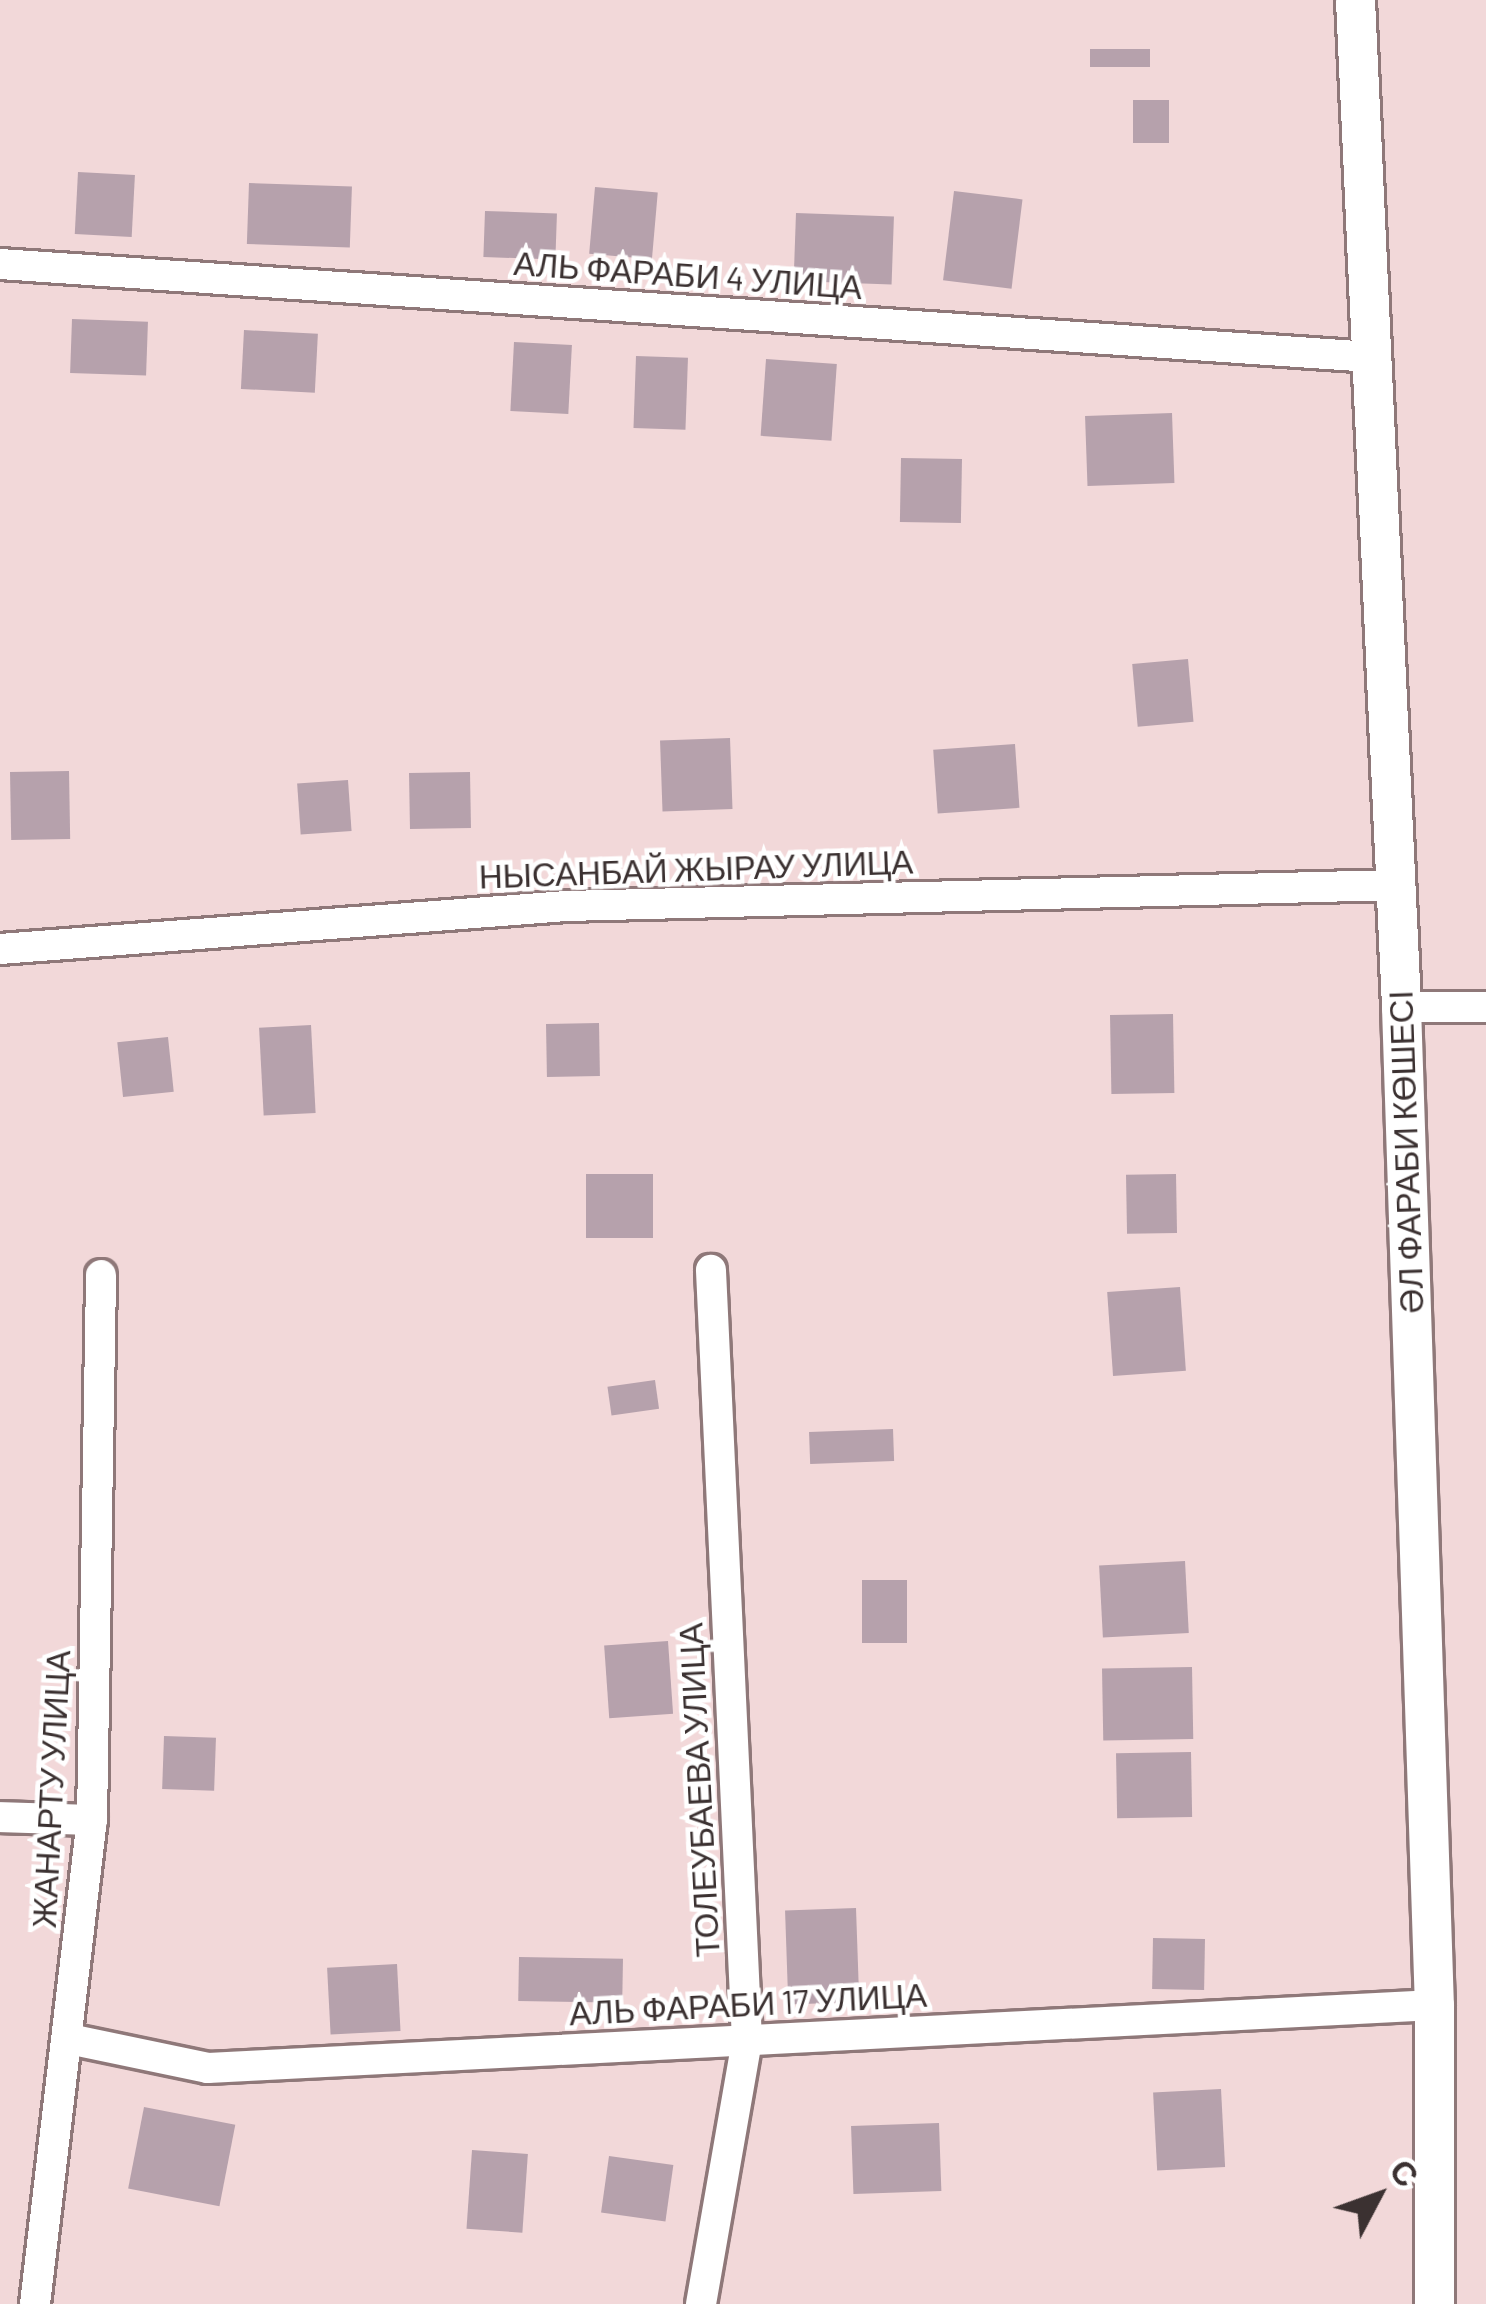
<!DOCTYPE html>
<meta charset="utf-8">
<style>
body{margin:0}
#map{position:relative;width:1486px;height:2304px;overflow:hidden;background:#f2d8d9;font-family:Barlow,sans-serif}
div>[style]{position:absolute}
.building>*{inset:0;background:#b6a1ac;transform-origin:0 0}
.roads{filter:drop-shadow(3px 0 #8f7879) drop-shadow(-3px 0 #8f7879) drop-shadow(0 3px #8f7879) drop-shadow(0 -3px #8f7879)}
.minor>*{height:30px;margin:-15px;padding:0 15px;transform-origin:15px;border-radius:15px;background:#fff}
.tertiary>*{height:39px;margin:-19.5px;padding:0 19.5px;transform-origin:19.5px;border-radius:19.5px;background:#fff}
span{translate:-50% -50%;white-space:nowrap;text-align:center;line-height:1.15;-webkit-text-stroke:9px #fff;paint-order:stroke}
.street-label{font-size:33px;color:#3b3131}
.north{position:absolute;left:1318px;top:2136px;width:120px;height:120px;-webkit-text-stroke:9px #fff;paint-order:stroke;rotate:49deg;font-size:33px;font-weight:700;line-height:48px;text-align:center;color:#3b3131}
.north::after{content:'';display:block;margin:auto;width:42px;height:54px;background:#3b3131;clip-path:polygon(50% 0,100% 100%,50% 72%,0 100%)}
</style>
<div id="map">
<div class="building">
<i style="left:1150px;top:49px;width:18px;height:60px;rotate:90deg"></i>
<i style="left:1133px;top:100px;width:36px;height:43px"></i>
<i style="left:78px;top:172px;width:57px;height:62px;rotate:3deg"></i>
<i style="left:249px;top:183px;width:103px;height:61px;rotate:2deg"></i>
<i style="left:595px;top:187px;width:63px;height:67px;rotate:5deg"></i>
<i style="left:954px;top:191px;width:69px;height:90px;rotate:7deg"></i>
<i style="left:485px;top:211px;width:72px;height:46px;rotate:2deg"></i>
<i style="left:796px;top:213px;width:98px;height:68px;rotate:2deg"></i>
<i style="left:72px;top:319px;width:76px;height:54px;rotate:2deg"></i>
<i style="left:244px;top:330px;width:74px;height:59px;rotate:3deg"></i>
<i style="left:514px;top:342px;width:58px;height:69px;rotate:3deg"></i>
<i style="left:636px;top:356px;width:52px;height:72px;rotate:2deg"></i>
<i style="left:766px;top:359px;width:71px;height:77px;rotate:4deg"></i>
<i style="left:1172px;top:413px;width:70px;height:87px;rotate:88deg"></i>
<i style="left:901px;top:458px;width:61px;height:64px;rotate:1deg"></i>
<i style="left:1188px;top:659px;width:63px;height:56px;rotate:85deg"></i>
<i style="left:730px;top:738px;width:71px;height:70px;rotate:88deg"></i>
<i style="left:1015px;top:744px;width:64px;height:82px;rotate:86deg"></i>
<i style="left:69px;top:771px;width:68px;height:59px;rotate:89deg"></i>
<i style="left:470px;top:772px;width:56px;height:61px;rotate:89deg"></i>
<i style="left:348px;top:780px;width:51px;height:51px;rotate:86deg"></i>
<i style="left:1173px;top:1014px;width:79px;height:63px;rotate:89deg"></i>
<i style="left:599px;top:1023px;width:53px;height:53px;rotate:89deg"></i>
<i style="left:311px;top:1025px;width:88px;height:52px;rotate:87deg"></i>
<i style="left:168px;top:1037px;width:55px;height:51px;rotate:84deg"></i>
<i style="left:586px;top:1174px;width:67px;height:64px"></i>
<i style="left:1176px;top:1174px;width:59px;height:50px;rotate:89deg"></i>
<i style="left:1180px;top:1287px;width:84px;height:73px;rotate:86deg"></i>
<i style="left:655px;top:1380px;width:29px;height:48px;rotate:82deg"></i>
<i style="left:893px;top:1429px;width:32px;height:84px;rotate:88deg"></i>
<i style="left:1185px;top:1561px;width:72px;height:86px;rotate:87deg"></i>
<i style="left:862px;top:1580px;width:45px;height:63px"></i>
<i style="left:668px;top:1641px;width:73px;height:64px;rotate:86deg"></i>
<i style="left:1192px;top:1667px;width:72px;height:90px;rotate:89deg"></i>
<i style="left:164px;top:1736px;width:52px;height:53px;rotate:2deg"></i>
<i style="left:1191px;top:1752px;width:65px;height:75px;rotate:89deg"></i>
<i style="left:856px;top:1908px;width:94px;height:71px;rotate:88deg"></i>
<i style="left:1153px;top:1938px;width:52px;height:51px;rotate:1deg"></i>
<i style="left:519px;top:1957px;width:104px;height:44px;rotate:1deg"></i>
<i style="left:397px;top:1964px;width:67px;height:70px;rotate:87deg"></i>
<i style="left:1221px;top:2089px;width:78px;height:68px;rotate:87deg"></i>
<i style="left:144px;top:2107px;width:93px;height:83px;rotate:11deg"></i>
<i style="left:939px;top:2123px;width:68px;height:88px;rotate:88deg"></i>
<i style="left:472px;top:2150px;width:56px;height:79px;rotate:4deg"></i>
<i style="left:609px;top:2156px;width:65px;height:57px;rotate:8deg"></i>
</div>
<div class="roads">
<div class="minor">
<i style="left:0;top:264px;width:1374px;rotate:3.88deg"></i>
<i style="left:0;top:949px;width:569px;rotate:-4.34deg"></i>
<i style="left:567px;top:906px;width:828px;rotate:-1.45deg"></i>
<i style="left:1401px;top:1007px;width:85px"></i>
<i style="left:0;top:1817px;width:92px;rotate:1.9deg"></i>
<i style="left:69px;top:2039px;width:142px;rotate:11.8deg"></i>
<i style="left:208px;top:2068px;width:1228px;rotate:-2.94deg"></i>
<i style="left:35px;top:2304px;width:487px;rotate:-83.3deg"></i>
<i style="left:92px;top:1820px;width:545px;rotate:-89.05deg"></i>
<i style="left:701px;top:2304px;width:268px;rotate:-80.1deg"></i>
<i style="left:747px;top:2040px;width:771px;rotate:-92.68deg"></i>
</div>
<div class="tertiary">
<i style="left:1355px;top:0;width:1008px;rotate:87.38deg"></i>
<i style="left:1401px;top:1007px;width:999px;rotate:88.11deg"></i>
<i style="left:1434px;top:2005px;width:299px;rotate:90deg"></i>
</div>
</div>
<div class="street-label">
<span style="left:688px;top:275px;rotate:4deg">АЛЬ ФАРАБИ 4 УЛИЦА</span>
<span style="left:696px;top:869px;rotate:-2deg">НЫСАНБАЙ ЖЫРАУ УЛИЦА</span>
<span style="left:1406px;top:1152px;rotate:-92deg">ӘЛ ФАРАБИ КӨШЕСІ</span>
<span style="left:51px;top:1789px;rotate:-87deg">ЖАНАРТУ УЛИЦА</span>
<span style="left:699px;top:1790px;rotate:-93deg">ТОЛЕУБАЕВА УЛИЦА</span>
<span style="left:748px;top:2004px;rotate:-3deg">АЛЬ ФАРАБИ 17 УЛИЦА</span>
</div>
<div class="north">С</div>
</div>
